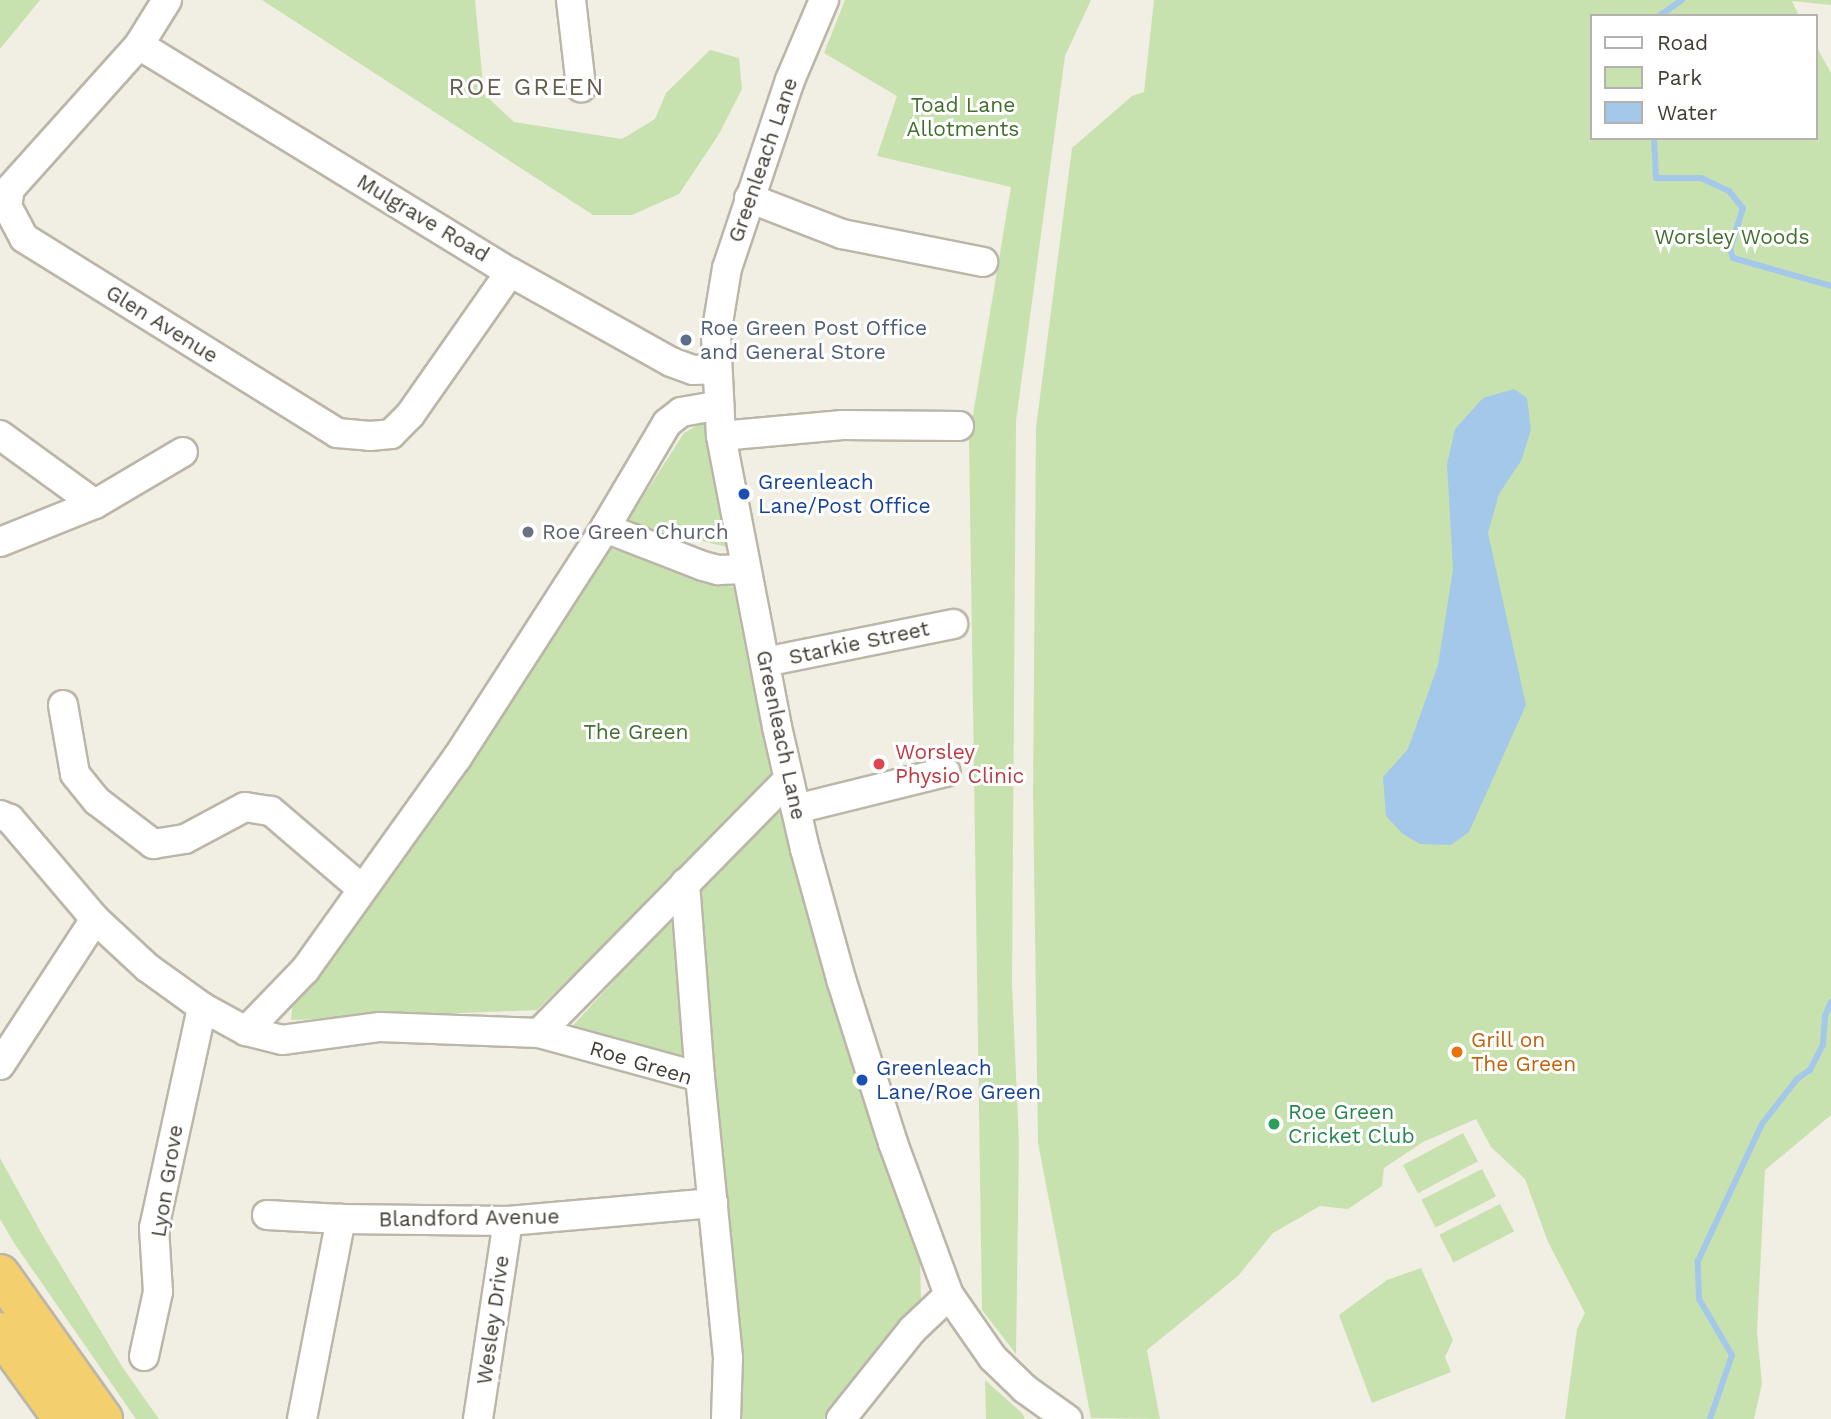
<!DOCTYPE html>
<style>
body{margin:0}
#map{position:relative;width:1831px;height:1419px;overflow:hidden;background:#f1eee4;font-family:"Work Sans",sans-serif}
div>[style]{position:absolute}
.green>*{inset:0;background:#c8e2af;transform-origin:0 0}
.water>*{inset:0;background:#a4c8ea}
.stream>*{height:6px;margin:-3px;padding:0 3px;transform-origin:3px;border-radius:3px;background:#a4c8ea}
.roads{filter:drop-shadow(2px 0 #bbb6a8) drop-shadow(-2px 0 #bbb6a8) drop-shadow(0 2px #bbb6a8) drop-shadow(0 -2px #bbb6a8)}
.minor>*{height:28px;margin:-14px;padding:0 14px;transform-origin:14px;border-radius:14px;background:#fff}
.highway>*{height:38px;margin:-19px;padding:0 19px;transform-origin:19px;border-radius:19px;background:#f3d06d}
.dots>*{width:19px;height:19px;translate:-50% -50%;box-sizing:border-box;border:4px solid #fff;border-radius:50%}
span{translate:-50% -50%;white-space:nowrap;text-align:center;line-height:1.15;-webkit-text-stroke:6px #fff;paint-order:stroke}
.park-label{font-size:21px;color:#416f2d}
.street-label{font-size:21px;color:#423e35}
.service-label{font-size:21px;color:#4e5e75}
.left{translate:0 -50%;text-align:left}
.transit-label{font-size:21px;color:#164399}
.worship-label{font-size:21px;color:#5b616d}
.health-label{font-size:21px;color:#be3a42}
.food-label{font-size:21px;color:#c56008}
.leisure-label{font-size:21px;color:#27864d}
.quarter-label{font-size:24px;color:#645d4d;letter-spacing:2px}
.legend{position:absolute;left:1590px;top:14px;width:228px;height:126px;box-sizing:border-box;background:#fff;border:2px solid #b3b2ae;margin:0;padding:9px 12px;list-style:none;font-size:21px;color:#423e35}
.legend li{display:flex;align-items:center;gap:14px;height:35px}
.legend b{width:35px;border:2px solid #b3b2ae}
</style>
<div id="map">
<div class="green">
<i style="clip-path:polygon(0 0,40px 0,0 49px)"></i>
<i style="clip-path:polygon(262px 0,475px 0,484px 94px,514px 122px,622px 139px,655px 119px,666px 93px,710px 50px,739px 58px,742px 89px,719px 134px,679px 194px,632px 215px,593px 215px)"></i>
<i style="clip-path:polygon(845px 0,1091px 0,1065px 56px,1016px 421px,1012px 984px,1019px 1143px,1016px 1354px,982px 1310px,969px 439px,1011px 187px,877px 156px,897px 96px,824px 53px)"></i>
<i style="clip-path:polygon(1154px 0,1831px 0,1831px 5px,1792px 1px,1799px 16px,1591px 16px,1591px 138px,1815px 138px,1815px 44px,1831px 73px,1831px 1115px,1765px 1170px,1757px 1332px,1762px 1384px,1754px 1419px,1565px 1419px,1577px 1329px,1585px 1313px,1548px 1242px,1525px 1179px,1491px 1147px,1476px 1119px,1423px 1142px,1384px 1168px,1382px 1186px,1348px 1209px,1320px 1206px,1273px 1233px,1238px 1276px,1147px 1350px,1160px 1419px,1091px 1418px,1038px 1143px,1033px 792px,1036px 428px,1072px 148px,1132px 96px,1144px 92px)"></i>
<i style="clip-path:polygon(709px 418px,731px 548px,626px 523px,684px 433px)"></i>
<i style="clip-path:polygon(606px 547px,739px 589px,779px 774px,537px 1010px,291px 1020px,293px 999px)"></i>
<i style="clip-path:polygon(781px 805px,920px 1259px,921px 1302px,824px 1419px,740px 1419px,694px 890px)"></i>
<i style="clip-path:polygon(673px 916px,687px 1060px,568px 1031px)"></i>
<i style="left:1463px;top:1133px;width:32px;height:68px;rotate:62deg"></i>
<i style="clip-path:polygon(0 1158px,43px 1236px,123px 1368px,159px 1419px,136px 1419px,14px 1243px,0 1219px)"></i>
<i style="left:1482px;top:1169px;width:31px;height:68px;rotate:63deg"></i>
<i style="left:1500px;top:1204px;width:31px;height:68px;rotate:63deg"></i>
<i style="clip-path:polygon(1421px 1268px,1453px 1340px,1445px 1357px,1451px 1372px,1372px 1403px,1339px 1315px,1387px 1280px)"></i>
<i style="clip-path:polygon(985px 1380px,1022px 1413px,1025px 1419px,986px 1419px)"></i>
</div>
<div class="water">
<i style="clip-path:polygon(1514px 389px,1527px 398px,1531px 430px,1521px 461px,1499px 494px,1488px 533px,1526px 705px,1469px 832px,1451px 845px,1420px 844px,1403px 834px,1386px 816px,1383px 777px,1408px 749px,1438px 665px,1453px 569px,1447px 464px,1455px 429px,1483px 398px)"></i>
</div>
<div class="stream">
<i style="left:1659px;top:16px;width:28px;rotate:-35deg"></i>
<i style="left:1654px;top:138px;width:40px;rotate:87.1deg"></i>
<i style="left:1656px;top:178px;width:45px"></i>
<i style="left:1701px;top:178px;width:31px;rotate:25deg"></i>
<i style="left:1729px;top:191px;width:22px;rotate:51deg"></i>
<i style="left:1743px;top:208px;width:43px;rotate:107.6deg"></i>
<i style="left:1730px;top:249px;width:9px;rotate:72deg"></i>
<i style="left:1733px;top:258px;width:102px;rotate:15.9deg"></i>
<i style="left:1710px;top:1419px;width:68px;rotate:-71deg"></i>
<i style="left:1732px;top:1355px;width:65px;rotate:-120.5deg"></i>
<i style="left:1699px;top:1299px;width:38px;rotate:-92deg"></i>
<i style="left:1698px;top:1261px;width:151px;rotate:-65deg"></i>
<i style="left:1762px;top:1124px;width:57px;rotate:-52.1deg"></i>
<i style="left:1797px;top:1079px;width:16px;rotate:-35deg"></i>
<i style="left:1810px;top:1070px;width:28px;rotate:-63deg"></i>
<i style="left:1823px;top:1045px;width:29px;rotate:-86deg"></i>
<i style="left:1825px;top:1016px;width:15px;rotate:-67deg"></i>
</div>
<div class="roads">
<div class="minor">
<i style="left:167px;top:0;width:53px;rotate:121.9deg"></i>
<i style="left:139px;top:45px;width:193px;rotate:131.9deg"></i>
<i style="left:10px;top:189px;width:17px;rotate:100deg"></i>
<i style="left:7px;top:206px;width:36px;rotate:62deg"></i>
<i style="left:24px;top:238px;width:369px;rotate:31.9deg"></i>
<i style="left:337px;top:433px;width:33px;rotate:5deg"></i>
<i style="left:370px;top:436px;width:21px;rotate:-5deg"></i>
<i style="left:391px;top:434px;width:27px;rotate:-45deg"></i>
<i style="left:410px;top:415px;width:174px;rotate:-55deg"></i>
<i style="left:571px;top:0;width:88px;rotate:83.4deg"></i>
<i style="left:824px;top:0;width:87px;rotate:113deg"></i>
<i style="left:790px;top:80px;width:198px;rotate:108.5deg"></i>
<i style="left:727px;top:268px;width:68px;rotate:99.3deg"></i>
<i style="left:716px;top:335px;width:101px;rotate:87.2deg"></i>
<i style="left:721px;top:436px;width:296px;rotate:79.1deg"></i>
<i style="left:777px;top:727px;width:125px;rotate:77.1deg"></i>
<i style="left:805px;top:849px;width:138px;rotate:74.5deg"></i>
<i style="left:842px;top:982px;width:169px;rotate:72.4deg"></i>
<i style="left:893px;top:1143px;width:162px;rotate:69.8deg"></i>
<i style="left:949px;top:1295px;width:77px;rotate:55.1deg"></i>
<i style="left:993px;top:1358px;width:45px;rotate:44.1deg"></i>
<i style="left:1025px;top:1389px;width:52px;rotate:35.5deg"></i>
<i style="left:139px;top:45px;width:435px;rotate:31.5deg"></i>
<i style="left:510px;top:272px;width:184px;rotate:29.2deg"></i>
<i style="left:671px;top:362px;width:23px;rotate:20deg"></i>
<i style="left:693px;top:370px;width:23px;rotate:-2deg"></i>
<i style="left:749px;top:198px;width:100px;rotate:21.2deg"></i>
<i style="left:842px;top:234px;width:144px;rotate:11.2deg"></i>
<i style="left:0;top:435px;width:117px;rotate:36deg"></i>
<i style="left:721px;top:436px;width:122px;rotate:-5.2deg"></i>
<i style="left:843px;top:425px;width:116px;rotate:0.5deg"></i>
<i style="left:605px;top:528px;width:105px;rotate:21.2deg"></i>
<i style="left:703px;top:566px;width:16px;rotate:15deg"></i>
<i style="left:718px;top:570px;width:28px;rotate:-2deg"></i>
<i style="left:0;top:542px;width:102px;rotate:-21.8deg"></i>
<i style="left:95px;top:504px;width:102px;rotate:-30.6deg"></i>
<i style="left:765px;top:662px;width:192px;rotate:-11.4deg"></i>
<i style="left:63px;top:705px;width:70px;rotate:80.1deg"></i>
<i style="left:75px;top:774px;width:35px;rotate:51deg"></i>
<i style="left:97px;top:801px;width:71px;rotate:37.5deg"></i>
<i style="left:153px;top:844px;width:32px;rotate:-9deg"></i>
<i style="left:185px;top:839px;width:68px;rotate:-28.1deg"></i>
<i style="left:245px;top:807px;width:26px;rotate:9deg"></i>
<i style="left:271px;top:811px;width:120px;rotate:40.6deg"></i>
<i style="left:796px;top:809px;width:154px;rotate:-13.9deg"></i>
<i style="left:0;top:815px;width:11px;rotate:22deg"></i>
<i style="left:10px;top:819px;width:131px;rotate:49.6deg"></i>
<i style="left:95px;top:919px;width:72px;rotate:42.8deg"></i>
<i style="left:148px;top:968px;width:67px;rotate:35.8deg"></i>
<i style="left:202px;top:1007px;width:50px;rotate:28.6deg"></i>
<i style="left:246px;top:1031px;width:37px;rotate:14deg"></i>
<i style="left:282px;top:1040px;width:99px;rotate:-7.6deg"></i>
<i style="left:380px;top:1027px;width:159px;rotate:2.2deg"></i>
<i style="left:539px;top:1033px;width:167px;rotate:15.3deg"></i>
<i style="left:700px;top:1077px;width:282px;rotate:84.3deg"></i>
<i style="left:728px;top:1358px;width:61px;rotate:91.9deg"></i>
<i style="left:685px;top:883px;width:195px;rotate:85.6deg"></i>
<i style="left:246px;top:1031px;width:85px;rotate:-46deg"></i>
<i style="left:305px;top:970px;width:261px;rotate:-54.4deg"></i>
<i style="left:457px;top:758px;width:274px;rotate:-57.2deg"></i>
<i style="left:605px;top:528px;width:122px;rotate:-59.4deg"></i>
<i style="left:667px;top:423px;width:18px;rotate:-38deg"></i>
<i style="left:681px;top:412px;width:39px;rotate:-10deg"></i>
<i style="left:539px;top:1033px;width:356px;rotate:-45.5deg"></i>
<i style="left:0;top:1065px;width:174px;rotate:-56.9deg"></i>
<i style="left:267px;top:1215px;width:74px;rotate:3.1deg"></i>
<i style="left:341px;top:1219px;width:167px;rotate:0.7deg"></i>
<i style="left:508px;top:1221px;width:206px;rotate:-5deg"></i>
<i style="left:144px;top:1356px;width:66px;rotate:-77.7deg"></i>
<i style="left:158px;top:1292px;width:64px;rotate:-93.6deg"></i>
<i style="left:154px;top:1228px;width:226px;rotate:-77.7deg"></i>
<i style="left:302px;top:1419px;width:204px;rotate:-79deg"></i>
<i style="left:478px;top:1419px;width:200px;rotate:-81.4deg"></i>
<i style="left:841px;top:1419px;width:114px;rotate:-51.4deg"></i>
<i style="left:912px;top:1330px;width:51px;rotate:-43.4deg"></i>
</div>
<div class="highway">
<i style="left:0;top:1274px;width:178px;rotate:54.6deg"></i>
<i style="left:0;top:1332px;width:107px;rotate:54.1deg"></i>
</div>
</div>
<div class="dots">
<i style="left:686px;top:340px;background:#5c6f8a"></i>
<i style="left:744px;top:494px;background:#1a4fb4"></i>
<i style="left:528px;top:532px;background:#6b7280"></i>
<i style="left:879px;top:764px;background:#e0444e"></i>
<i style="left:1457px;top:1052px;background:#e8710a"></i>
<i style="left:862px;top:1080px;background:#1a4fb4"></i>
<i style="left:1274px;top:1124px;background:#2e9e5b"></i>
</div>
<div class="park-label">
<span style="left:963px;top:117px">Toad Lane<br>Allotments</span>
<span style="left:1732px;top:237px">Worsley Woods</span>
<span style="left:636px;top:732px">The Green</span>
</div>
<div class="street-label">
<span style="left:763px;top:160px;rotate:-71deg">Greenleach Lane</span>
<span style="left:423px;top:218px;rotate:31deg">Mulgrave Road</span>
<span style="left:162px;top:324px;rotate:32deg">Glen Avenue</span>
<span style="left:859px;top:643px;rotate:-12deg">Starkie Street</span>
<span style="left:781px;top:735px;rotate:78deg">Greenleach Lane</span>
<span style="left:641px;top:1063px;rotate:17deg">Roe Green</span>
<span style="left:167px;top:1181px;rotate:-81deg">Lyon Grove</span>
<span style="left:469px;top:1218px;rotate:-1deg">Blandford Avenue</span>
<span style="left:493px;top:1320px;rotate:-82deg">Wesley Drive</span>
</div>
<div class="service-label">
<span class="left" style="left:700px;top:340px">Roe Green Post Office<br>and General Store</span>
</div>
<div class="transit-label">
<span class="left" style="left:758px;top:494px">Greenleach<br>Lane/Post Office</span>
<span class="left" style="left:876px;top:1080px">Greenleach<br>Lane/Roe Green</span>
</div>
<div class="worship-label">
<span class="left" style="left:542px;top:532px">Roe Green Church</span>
</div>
<div class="health-label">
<span class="left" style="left:895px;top:764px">Worsley<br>Physio Clinic</span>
</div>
<div class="food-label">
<span class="left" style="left:1471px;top:1052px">Grill on<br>The Green</span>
</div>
<div class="leisure-label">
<span class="left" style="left:1288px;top:1124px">Roe Green<br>Cricket Club</span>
</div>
<div class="quarter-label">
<span style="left:527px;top:88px">ROE GREEN</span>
</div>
<ul class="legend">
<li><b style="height:9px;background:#fff"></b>Road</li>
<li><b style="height:19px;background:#c8e2af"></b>Park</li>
<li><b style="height:19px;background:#a4c8ea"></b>Water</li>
</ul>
</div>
